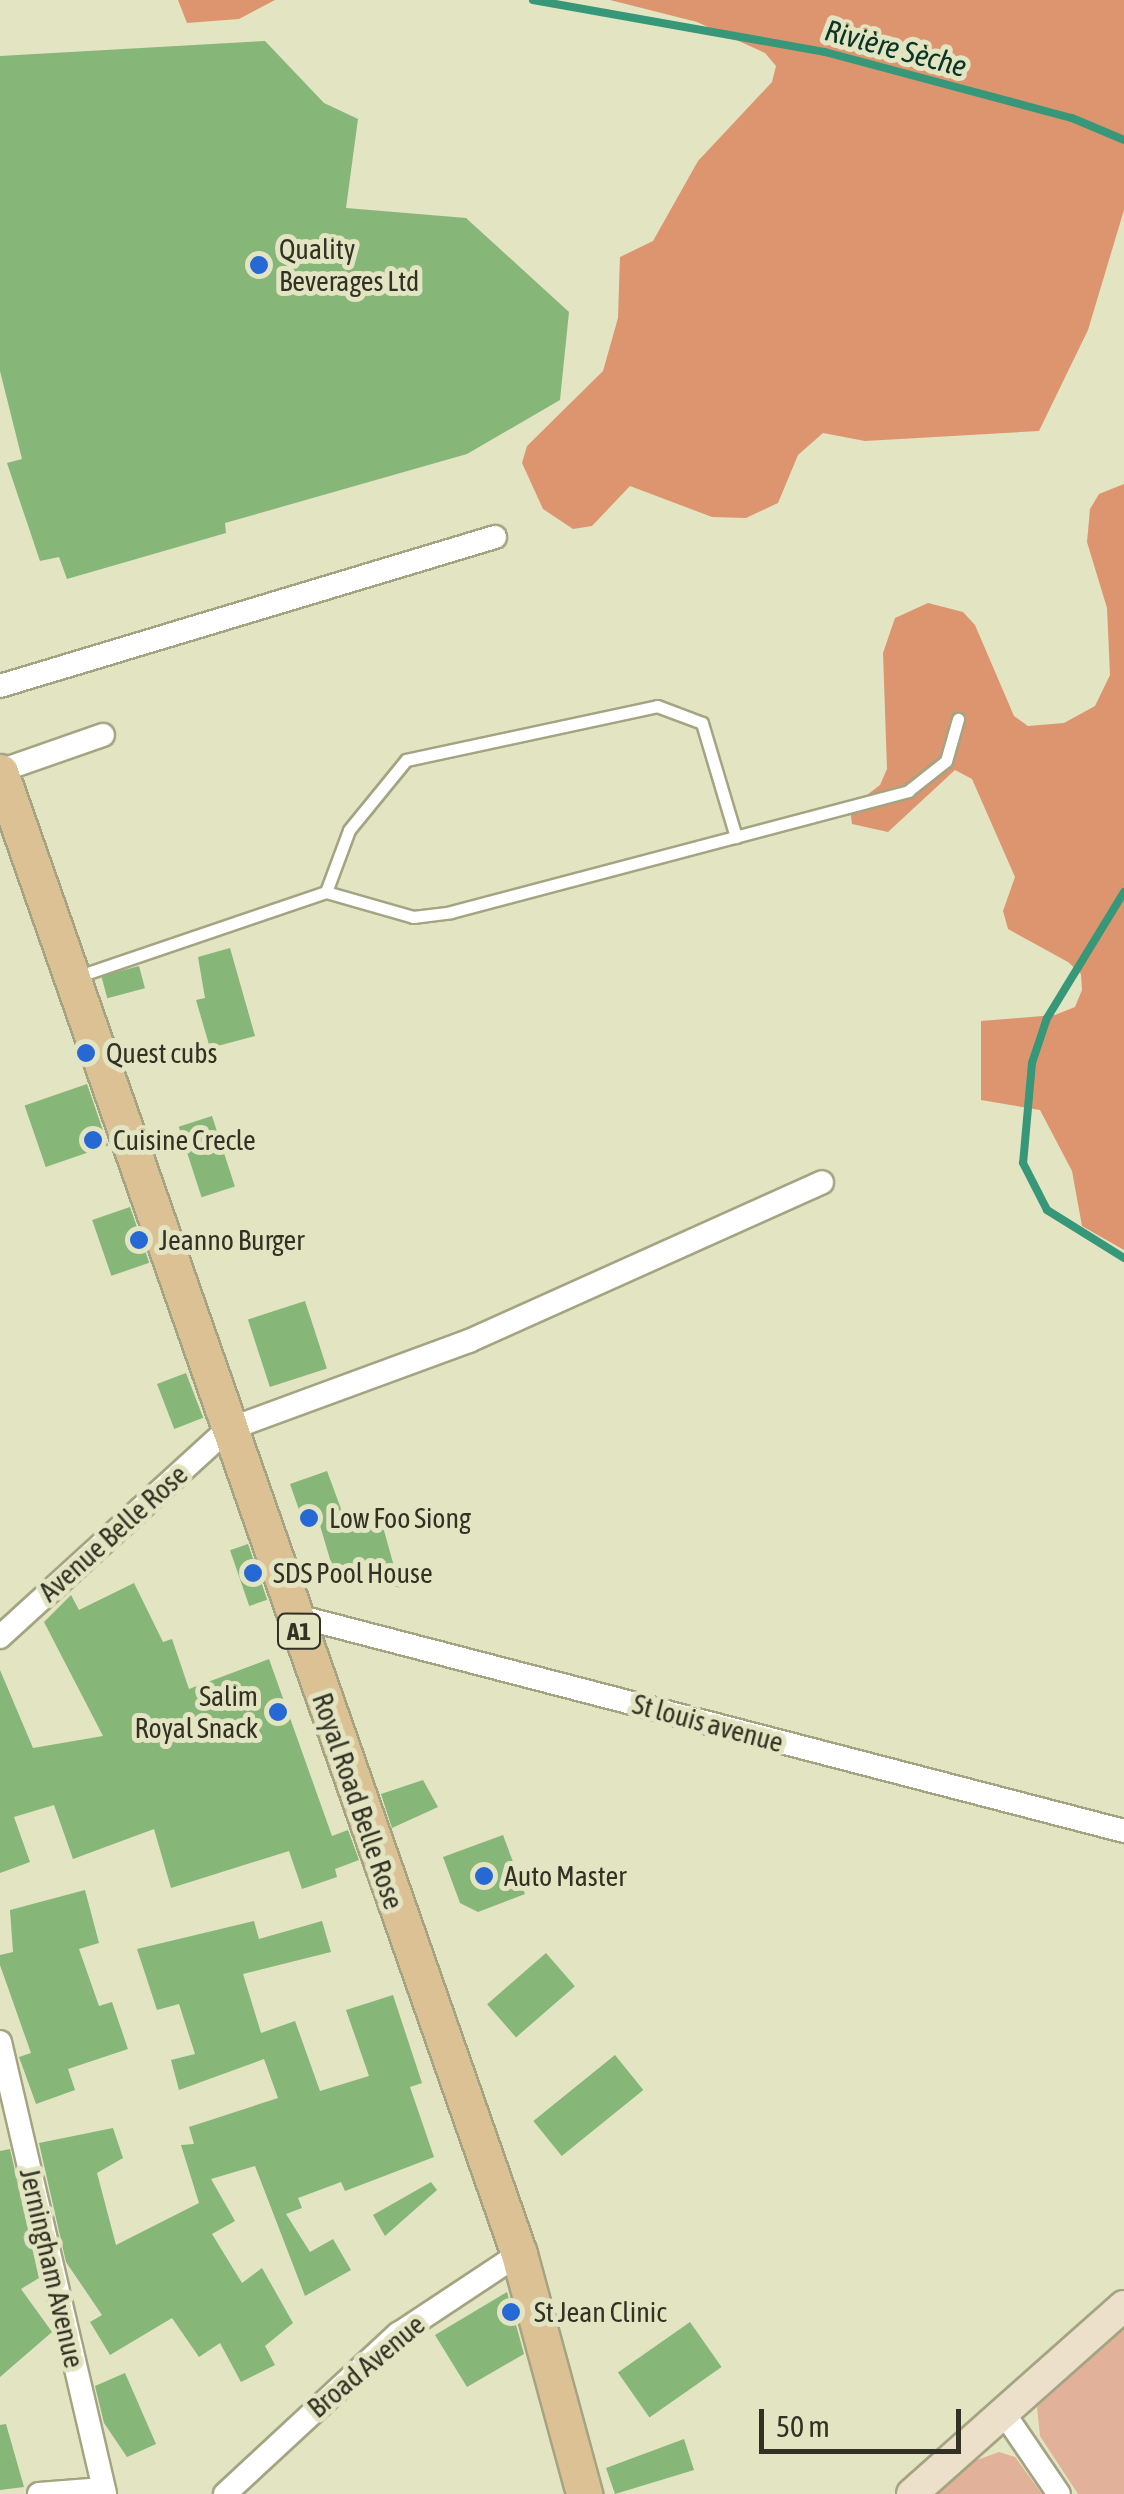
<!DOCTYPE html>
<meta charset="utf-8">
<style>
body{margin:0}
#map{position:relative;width:1124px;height:2494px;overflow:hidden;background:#e3e4c1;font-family:"Asap Condensed",sans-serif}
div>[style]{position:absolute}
.green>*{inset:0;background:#e2b199}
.forest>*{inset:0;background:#dd956f}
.stream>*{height:8px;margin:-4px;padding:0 4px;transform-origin:4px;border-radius:4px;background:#369779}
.building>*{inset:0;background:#86b678;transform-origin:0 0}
.roads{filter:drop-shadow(2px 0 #a4a483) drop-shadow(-2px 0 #a4a483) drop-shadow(0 2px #a4a483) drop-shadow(0 -2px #a4a483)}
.lane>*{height:11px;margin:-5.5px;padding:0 5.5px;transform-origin:5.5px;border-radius:5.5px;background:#fff}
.street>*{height:22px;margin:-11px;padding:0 11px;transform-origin:11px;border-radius:11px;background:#fff}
.secondary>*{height:30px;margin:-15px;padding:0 15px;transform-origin:15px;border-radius:15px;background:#ede0ca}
.primary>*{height:35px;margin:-17.5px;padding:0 17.5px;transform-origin:17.5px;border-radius:17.5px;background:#dcc195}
.dots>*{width:28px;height:28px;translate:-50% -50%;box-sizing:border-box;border:5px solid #e3e4c1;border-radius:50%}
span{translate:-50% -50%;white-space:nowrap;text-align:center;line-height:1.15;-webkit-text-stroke:10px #e3e4c1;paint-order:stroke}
.shield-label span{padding:2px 8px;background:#e3e4c1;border:2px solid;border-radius:8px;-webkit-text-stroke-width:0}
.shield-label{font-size:25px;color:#313124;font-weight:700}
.poi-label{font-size:28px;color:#313124}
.left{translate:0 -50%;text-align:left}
.right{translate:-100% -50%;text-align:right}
.street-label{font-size:28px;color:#313124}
.water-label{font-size:30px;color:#093528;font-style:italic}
.scale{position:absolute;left:759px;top:2409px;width:202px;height:45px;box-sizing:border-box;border:5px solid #313124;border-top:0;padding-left:12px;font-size:30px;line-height:35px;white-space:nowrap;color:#313124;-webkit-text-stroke:8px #e3e4c1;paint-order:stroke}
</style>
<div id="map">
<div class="green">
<i style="clip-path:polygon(1124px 2326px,1124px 2494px,1078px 2494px,1040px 2436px,1037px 2407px)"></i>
<i style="clip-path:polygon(999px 2452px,1015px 2457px,1042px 2494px,937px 2494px,966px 2464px)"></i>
</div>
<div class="forest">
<i style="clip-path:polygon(178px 0,275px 0,239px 19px,187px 23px)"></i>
<i style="clip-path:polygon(610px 0,1124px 0,1124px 210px,1088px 330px,1039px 431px,865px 441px,823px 433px,798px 455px,778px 503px,746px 518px,712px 517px,630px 486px,592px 526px,573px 529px,543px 509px,522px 463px,527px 446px,603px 371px,618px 318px,620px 257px,653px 241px,698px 161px,772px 82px,776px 66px,765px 53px,697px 22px)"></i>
<i style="clip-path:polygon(1124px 484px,1124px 1250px,1082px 1226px,1072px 1171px,1040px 1110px,981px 1100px,981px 1021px,1055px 1015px,1075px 1007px,1082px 990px,1081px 974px,1068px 962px,1008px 929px,1003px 911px,1015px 877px,972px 779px,955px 770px,888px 832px,852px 824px,850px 808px,880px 785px,887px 769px,883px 653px,895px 618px,928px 603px,963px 612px,975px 625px,1014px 716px,1028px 726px,1064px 723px,1095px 706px,1110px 675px,1107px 608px,1087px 542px,1090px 509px,1099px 494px)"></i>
</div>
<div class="stream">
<i style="left:533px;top:0;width:297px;rotate:10.1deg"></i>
<i style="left:825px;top:52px;width:256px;rotate:15deg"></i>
<i style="left:1072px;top:118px;width:56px;rotate:22.9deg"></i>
<i style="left:1124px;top:892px;width:148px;rotate:121.4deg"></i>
<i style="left:1047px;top:1018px;width:47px;rotate:108.4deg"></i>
<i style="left:1032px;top:1063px;width:100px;rotate:95.1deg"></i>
<i style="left:1023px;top:1163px;width:53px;rotate:62.9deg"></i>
<i style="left:1047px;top:1210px;width:91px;rotate:31.9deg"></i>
</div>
<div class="building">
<i style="clip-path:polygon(265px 41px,324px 103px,358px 119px,346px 208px,466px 218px,569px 312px,560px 400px,467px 454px,225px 523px,226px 533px,67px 579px,59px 557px,40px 561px,7px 463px,22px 459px,0 371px,0 56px)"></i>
<i style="clip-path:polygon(230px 948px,255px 1036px,210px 1048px,196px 1000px,205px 998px,198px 957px)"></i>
<i style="left:139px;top:966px;width:23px;height:39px;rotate:75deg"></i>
<i style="left:87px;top:1084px;width:65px;height:66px;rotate:71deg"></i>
<i style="left:212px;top:1116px;width:74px;height:35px;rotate:72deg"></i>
<i style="left:130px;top:1207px;width:59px;height:40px;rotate:71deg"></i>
<i style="left:305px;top:1301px;width:71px;height:60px;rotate:72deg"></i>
<i style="left:186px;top:1373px;width:48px;height:31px;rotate:69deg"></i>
<i style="clip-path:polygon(327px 1471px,347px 1525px,380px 1516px,400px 1588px,332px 1566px,319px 1522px,305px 1527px,290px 1484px)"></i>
<i style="left:248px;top:1544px;width:59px;height:19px;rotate:71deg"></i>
<i style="clip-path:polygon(134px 1583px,163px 1642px,172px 1639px,189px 1689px,269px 1659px,332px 1836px,348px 1830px,359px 1860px,335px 1869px,337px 1877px,302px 1889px,289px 1851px,171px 1888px,154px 1829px,73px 1859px,54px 1805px,14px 1817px,30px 1862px,0 1873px,0 1670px,33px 1748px,103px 1736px,44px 1622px,71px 1595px,79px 1610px)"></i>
<i style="clip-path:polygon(423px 1780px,438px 1807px,392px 1828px,381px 1794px)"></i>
<i style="clip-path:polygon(503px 1835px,525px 1894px,478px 1912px,460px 1903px,443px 1857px)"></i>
<i style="clip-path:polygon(85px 1890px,99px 1943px,79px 1949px,99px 2006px,112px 2002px,128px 2049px,68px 2069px,75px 2090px,36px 2104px,19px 2057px,31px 2053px,0 1965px,0 1955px,13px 1952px,10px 1910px)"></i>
<i style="clip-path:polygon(254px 1921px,259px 1939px,322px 1921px,331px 1952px,243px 1974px,261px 2033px,295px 2021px,320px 2091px,369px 2076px,346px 2010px,393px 1995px,422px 2083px,410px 2087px,434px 2157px,345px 2191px,341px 2182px,298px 2198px,302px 2208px,286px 2214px,310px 2252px,333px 2239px,351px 2270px,305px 2296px,255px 2166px,211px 2179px,235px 2221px,212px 2234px,242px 2283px,262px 2268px,293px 2323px,265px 2346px,275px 2365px,241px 2382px,220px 2343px,199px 2357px,172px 2318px,110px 2355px,90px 2322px,102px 2315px,66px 2262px,39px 2143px,113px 2128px,123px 2158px,97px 2173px,116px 2245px,199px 2203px,181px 2145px,194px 2144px,189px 2127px,278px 2098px,264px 2059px,179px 2090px,171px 2060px,195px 2054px,179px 2004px,157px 2010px,137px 1949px)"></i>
<i style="left:546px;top:1953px;width:44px;height:78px;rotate:49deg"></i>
<i style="left:615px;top:2055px;width:45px;height:105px;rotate:51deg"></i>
<i style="clip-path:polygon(10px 2149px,39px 2278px,21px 2289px,52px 2332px,0 2377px,0 2151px)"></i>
<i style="clip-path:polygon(431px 2182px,437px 2190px,385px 2236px,373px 2215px)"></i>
<i style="clip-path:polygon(507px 2292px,524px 2354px,467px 2387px,435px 2335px)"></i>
<i style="left:690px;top:2322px;width:55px;height:88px;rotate:55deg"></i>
<i style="clip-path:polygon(125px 2373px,156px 2444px,127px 2457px,104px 2423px,95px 2386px)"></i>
<i style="clip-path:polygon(6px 2424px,24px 2487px,0 2490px,0 2425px)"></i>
<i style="clip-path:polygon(684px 2439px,694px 2470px,615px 2494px,606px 2468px)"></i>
</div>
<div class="roads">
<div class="lane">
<i style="left:326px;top:892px;width:66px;rotate:-69.6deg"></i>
<i style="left:349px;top:830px;width:90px;rotate:-50.8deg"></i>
<i style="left:406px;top:760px;width:257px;rotate:-12.1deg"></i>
<i style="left:657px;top:706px;width:48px;rotate:20.7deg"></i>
<i style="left:702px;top:723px;width:119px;rotate:73.4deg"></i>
<i style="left:76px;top:977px;width:264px;rotate:-18.8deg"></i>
<i style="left:326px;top:892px;width:91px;rotate:16deg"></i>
<i style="left:413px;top:917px;width:38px;rotate:-7deg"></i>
<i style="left:451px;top:912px;width:473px;rotate:-14.8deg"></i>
<i style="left:908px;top:791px;width:48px;rotate:-38.3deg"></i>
<i style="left:946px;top:761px;width:44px;rotate:-74.1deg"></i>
</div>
<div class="street">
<i style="left:0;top:686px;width:517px;rotate:-16.75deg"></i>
<i style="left:0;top:771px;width:109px;rotate:-19.3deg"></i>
<i style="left:293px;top:1615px;width:859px;rotate:14.57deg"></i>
<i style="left:0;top:1637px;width:307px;rotate:-42.4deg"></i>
<i style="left:227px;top:1430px;width:258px;rotate:-20.2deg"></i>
<i style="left:469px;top:1341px;width:387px;rotate:-24.2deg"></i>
<i style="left:0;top:2042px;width:464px;rotate:76.9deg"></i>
<i style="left:1003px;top:2412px;width:99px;rotate:55.7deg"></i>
<i style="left:39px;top:2494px;width:64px;rotate:-4.5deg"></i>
<i style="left:225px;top:2494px;width:236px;rotate:-42.8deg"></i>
<i style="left:398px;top:2334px;width:145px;rotate:-33.5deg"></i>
</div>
<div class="secondary">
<i style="left:912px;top:2494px;width:283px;rotate:-41.6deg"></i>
</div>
<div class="primary">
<i style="left:0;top:772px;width:1570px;rotate:70.7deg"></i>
<i style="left:519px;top:2254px;width:249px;rotate:74.8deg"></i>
</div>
</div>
<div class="dots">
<i style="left:259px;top:265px;background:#2669d5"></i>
<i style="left:86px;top:1053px;background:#2669d5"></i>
<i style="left:93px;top:1140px;background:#2669d5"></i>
<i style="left:139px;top:1240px;background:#2669d5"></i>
<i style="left:309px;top:1518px;background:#2669d5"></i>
<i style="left:253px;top:1573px;background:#2669d5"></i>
<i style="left:278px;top:1712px;background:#2669d5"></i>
<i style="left:484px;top:1876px;background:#2669d5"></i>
<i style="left:511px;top:2312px;background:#2669d5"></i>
</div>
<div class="shield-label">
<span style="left:299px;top:1631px">A1</span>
</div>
<div class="poi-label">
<span class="left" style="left:279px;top:265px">Quality<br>Beverages Ltd</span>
<span class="left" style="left:106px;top:1053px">Quest cubs</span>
<span class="left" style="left:113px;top:1140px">Cuisine Crecle</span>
<span class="left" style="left:159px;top:1240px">Jeanno Burger</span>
<span class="left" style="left:329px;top:1518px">Low Foo Siong</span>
<span class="left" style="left:273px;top:1573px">SDS Pool House</span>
<span class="right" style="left:258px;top:1712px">Salim<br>Royal Snack</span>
<span class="left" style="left:504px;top:1876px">Auto Master</span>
<span class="left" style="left:534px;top:2312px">St Jean Clinic</span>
</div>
<div class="street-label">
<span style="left:113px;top:1533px;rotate:-42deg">Avenue Belle Rose</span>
<span style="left:708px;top:1723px;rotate:15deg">St louis avenue</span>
<span style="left:358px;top:1801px;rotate:71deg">Royal Road Belle Rose</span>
<span style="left:52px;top:2268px;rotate:77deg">Jerningham Avenue</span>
<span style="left:366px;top:2366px;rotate:-40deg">Broad Avenue</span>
</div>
<div class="water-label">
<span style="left:896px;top:48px;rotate:15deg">Rivière Sèche</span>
</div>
<div class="scale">50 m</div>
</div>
